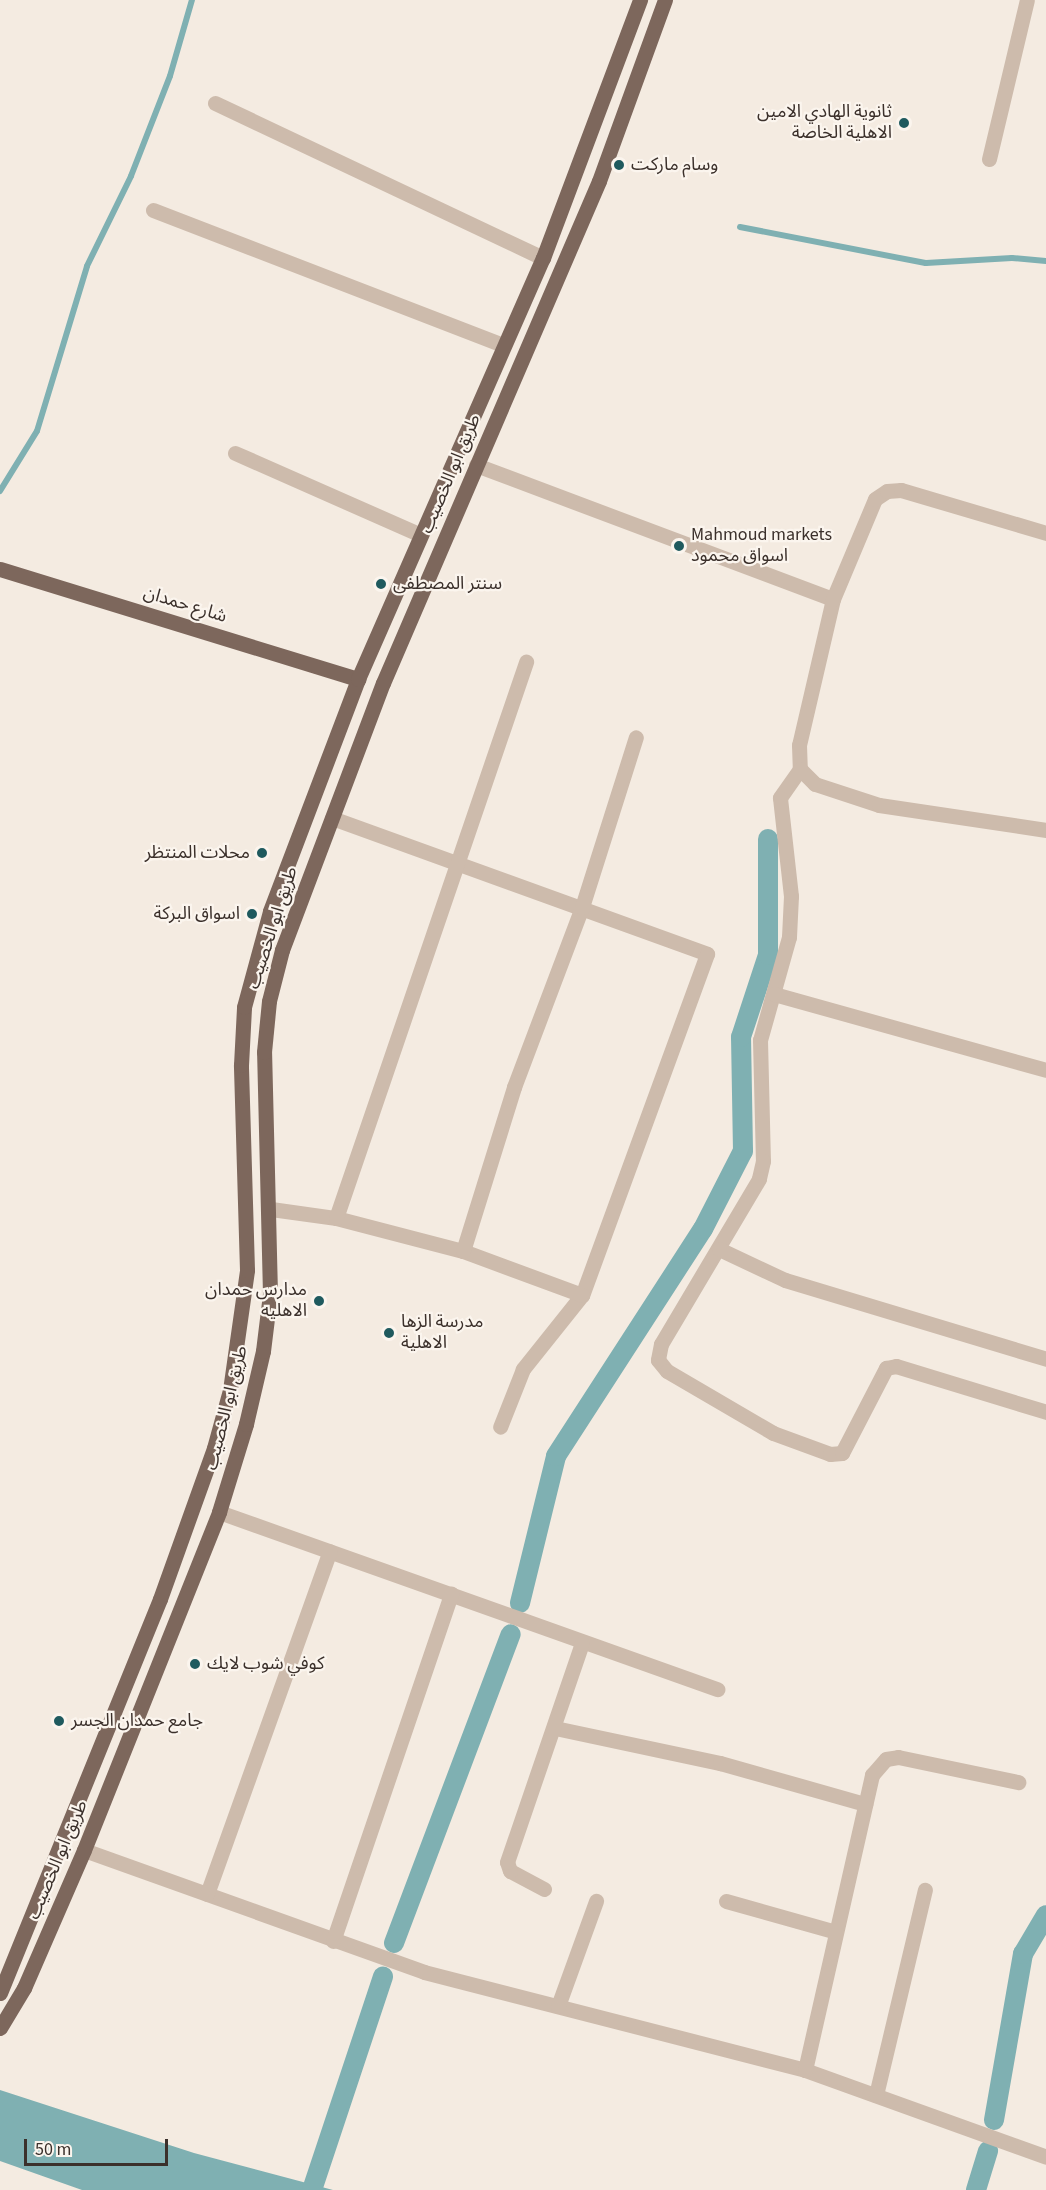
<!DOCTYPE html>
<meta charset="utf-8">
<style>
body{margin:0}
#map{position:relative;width:1046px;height:2190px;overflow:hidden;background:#f4ebe1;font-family:"Source Sans 3","Noto Sans Arabic",sans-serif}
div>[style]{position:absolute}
.water>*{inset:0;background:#7fb0b2}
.stream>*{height:6px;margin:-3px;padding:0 3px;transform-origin:3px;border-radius:3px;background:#7fb0b2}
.canal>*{height:20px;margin:-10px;padding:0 10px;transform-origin:10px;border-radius:10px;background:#7fb0b2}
.minor>*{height:15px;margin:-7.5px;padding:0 7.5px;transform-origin:7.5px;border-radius:7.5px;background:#cdbbac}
.major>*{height:15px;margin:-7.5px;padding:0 7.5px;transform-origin:7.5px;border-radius:7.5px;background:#7d675c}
.dots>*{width:16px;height:16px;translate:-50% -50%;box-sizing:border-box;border:3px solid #fbf5ee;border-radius:50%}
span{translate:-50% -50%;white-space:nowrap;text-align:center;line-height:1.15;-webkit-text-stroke:4.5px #fbf5ee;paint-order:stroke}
.poi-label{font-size:18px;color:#3b302b}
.right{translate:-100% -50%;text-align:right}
.left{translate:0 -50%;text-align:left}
.street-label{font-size:18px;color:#3b302b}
.scale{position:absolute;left:24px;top:2139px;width:144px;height:27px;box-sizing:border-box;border:3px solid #3b302b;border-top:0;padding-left:8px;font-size:18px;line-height:21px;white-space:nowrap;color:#3b302b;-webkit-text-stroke:4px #fbf5ee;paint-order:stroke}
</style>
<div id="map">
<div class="water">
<i style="clip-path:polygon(0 2090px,194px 2153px,333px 2190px,82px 2190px,0 2161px)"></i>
</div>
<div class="stream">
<i style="left:740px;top:227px;width:189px;rotate:11deg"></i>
<i style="left:926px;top:263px;width:86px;rotate:-3.3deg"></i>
<i style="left:1012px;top:258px;width:34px;rotate:5deg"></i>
<i style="left:0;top:491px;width:70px;rotate:-58.3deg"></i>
<i style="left:37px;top:431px;width:172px;rotate:-73.1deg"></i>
<i style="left:87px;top:266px;width:100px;rotate:-63.9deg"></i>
<i style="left:131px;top:176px;width:107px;rotate:-68.7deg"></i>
<i style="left:170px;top:76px;width:79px;rotate:-73.9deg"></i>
</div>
<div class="canal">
<i style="left:520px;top:1603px;width:151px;rotate:-76.2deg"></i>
<i style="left:556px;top:1456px;width:270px;rotate:-57.1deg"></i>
<i style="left:703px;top:1229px;width:88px;rotate:-62.9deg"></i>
<i style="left:743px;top:1151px;width:114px;rotate:-91deg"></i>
<i style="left:741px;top:1037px;width:86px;rotate:-71.8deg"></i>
<i style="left:768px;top:955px;width:116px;rotate:-90deg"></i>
<i style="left:394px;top:1943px;width:330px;rotate:-69.3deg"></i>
<i style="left:994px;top:2120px;width:169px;rotate:-80.1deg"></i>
<i style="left:1023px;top:1954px;width:45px;rotate:-59.5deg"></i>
<i style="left:312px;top:2190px;width:225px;rotate:-71.6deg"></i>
<i style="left:976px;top:2190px;width:41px;rotate:-72.9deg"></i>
</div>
<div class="minor">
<i style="left:215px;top:103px;width:363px;rotate:25.3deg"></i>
<i style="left:989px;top:159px;width:163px;rotate:-76.6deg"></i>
<i style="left:153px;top:210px;width:375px;rotate:21.1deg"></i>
<i style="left:235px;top:453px;width:201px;rotate:23.8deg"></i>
<i style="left:476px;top:465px;width:381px;rotate:20.6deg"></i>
<i style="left:833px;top:599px;width:150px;rotate:103.1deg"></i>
<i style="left:799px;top:745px;width:24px;rotate:88deg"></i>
<i style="left:800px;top:769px;width:21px;rotate:45deg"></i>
<i style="left:815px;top:784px;width:67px;rotate:18.2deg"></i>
<i style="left:879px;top:805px;width:169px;rotate:8.5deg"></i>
<i style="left:833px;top:599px;width:108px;rotate:-67.2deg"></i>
<i style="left:875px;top:499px;width:14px;rotate:-34deg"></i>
<i style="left:887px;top:491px;width:14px;rotate:-4deg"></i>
<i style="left:901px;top:490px;width:151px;rotate:16.5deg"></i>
<i style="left:800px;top:769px;width:35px;rotate:125deg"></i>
<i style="left:780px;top:798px;width:99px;rotate:83.6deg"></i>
<i style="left:791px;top:896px;width:41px;rotate:92.8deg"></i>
<i style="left:789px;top:937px;width:107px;rotate:105.7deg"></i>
<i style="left:760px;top:1040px;width:121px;rotate:88.6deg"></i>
<i style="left:763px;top:1161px;width:18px;rotate:103deg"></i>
<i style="left:759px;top:1179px;width:192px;rotate:120.7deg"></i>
<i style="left:661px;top:1344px;width:16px;rotate:101deg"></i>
<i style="left:658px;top:1360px;width:14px;rotate:51deg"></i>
<i style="left:667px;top:1371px;width:123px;rotate:30.3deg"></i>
<i style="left:773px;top:1433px;width:61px;rotate:20.2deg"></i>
<i style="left:830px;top:1454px;width:12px;rotate:-5deg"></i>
<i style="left:842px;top:1453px;width:96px;rotate:-62.6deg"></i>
<i style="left:886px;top:1368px;width:10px;rotate:-11deg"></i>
<i style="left:896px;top:1366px;width:157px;rotate:17deg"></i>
<i style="left:332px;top:818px;width:399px;rotate:19.9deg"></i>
<i style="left:707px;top:954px;width:363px;rotate:110.1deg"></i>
<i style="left:582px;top:1295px;width:95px;rotate:128.6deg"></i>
<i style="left:523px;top:1369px;width:62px;rotate:111.6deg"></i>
<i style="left:774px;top:994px;width:282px;rotate:15.6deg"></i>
<i style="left:271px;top:1209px;width:66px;rotate:7.9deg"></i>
<i style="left:336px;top:1218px;width:131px;rotate:14.6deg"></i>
<i style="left:463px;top:1251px;width:127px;rotate:20.3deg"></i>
<i style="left:336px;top:1218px;width:588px;rotate:-71.13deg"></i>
<i style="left:719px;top:1249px;width:73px;rotate:25.2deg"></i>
<i style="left:785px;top:1280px;width:273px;rotate:16.8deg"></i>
<i style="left:463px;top:1251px;width:172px;rotate:-72.7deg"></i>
<i style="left:514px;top:1087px;width:192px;rotate:-69.3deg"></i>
<i style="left:582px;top:907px;width:178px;rotate:-72.4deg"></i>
<i style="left:219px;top:1512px;width:529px;rotate:19.57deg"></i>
<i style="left:555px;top:1728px;width:169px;rotate:12deg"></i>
<i style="left:720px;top:1763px;width:151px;rotate:15.8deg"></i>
<i style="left:84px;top:1850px;width:361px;rotate:19.7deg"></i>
<i style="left:424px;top:1972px;width:393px;rotate:14.4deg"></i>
<i style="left:805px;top:2070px;width:256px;rotate:19.8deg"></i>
<i style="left:544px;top:1889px;width:38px;rotate:-152deg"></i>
<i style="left:510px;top:1871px;width:9px;rotate:-108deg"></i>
<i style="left:507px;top:1862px;width:231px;rotate:-71.1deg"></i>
<i style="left:207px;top:1894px;width:364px;rotate:-70.3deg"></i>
<i style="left:726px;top:1901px;width:114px;rotate:15.7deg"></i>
<i style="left:333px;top:1941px;width:367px;rotate:-71.2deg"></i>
<i style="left:558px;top:2006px;width:112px;rotate:-70.1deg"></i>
<i style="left:805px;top:2070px;width:303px;rotate:-77.2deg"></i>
<i style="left:872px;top:1775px;width:21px;rotate:-49deg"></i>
<i style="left:886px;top:1759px;width:12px;rotate:-9deg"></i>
<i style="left:898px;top:1757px;width:123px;rotate:11.8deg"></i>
<i style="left:876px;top:2095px;width:211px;rotate:-76.6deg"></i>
</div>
<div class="major">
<i style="left:0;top:569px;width:375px;rotate:17.1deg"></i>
<i style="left:0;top:1993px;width:425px;rotate:-67.9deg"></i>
<i style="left:160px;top:1599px;width:160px;rotate:-70.3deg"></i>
<i style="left:214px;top:1448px;width:60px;rotate:-74.6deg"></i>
<i style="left:230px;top:1390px;width:121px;rotate:-81.9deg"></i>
<i style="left:247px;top:1270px;width:205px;rotate:-91.7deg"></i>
<i style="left:241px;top:1065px;width:58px;rotate:-87deg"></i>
<i style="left:244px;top:1007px;width:99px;rotate:-74.8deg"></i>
<i style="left:270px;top:911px;width:248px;rotate:-69.2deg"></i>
<i style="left:358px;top:679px;width:460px;rotate:-66.3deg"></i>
<i style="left:543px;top:258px;width:276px;rotate:-69.4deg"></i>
<i style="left:0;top:2028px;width:47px;rotate:-59deg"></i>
<i style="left:24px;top:1988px;width:150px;rotate:-66.5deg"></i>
<i style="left:84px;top:1850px;width:364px;rotate:-68.2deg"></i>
<i style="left:219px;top:1512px;width:92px;rotate:-72.9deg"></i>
<i style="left:246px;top:1424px;width:75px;rotate:-76.9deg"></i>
<i style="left:263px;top:1351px;width:57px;rotate:-83deg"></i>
<i style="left:270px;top:1294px;width:242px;rotate:-91.4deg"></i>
<i style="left:264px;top:1052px;width:51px;rotate:-84.4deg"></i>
<i style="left:269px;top:1001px;width:53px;rotate:-75.7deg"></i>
<i style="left:282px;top:950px;width:285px;rotate:-69.3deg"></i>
<i style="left:383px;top:683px;width:546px;rotate:-66.72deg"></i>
<i style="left:599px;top:181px;width:193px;rotate:-70deg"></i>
</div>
<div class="dots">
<i style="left:904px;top:123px;background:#1f5a5e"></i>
<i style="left:619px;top:165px;background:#1f5a5e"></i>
<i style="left:679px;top:546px;background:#1f5a5e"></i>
<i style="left:381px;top:584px;background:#1f5a5e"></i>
<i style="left:262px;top:853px;background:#1f5a5e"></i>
<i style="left:252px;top:914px;background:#1f5a5e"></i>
<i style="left:319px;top:1301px;background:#1f5a5e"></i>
<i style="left:389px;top:1333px;background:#1f5a5e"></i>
<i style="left:195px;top:1664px;background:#1f5a5e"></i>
<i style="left:59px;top:1721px;background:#1f5a5e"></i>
</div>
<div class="poi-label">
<span class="right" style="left:892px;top:123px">ثانوية الهادي الامين<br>الاهلية الخاصة</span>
<span class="left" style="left:631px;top:165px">وسام ماركت</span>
<span class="left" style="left:691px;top:546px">Mahmoud markets<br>اسواق محمود</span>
<span class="left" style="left:393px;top:584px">سنتر المصطفى</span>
<span class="right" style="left:250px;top:853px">محلات المنتظر</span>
<span class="right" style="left:240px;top:914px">اسواق البركة</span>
<span class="right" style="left:307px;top:1301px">مدارس حمدان<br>الاهليه</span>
<span class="left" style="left:401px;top:1333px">مدرسة الزها<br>الاهلية</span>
<span class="left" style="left:207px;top:1664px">كوفي شوب لايك</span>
<span class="left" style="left:71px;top:1721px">جامع حمدان الجسر</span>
</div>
<div class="street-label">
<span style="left:451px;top:474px;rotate:-67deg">طريق ابو الخصيب</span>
<span style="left:185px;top:605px;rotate:17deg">شارع حمدان</span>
<span style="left:273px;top:928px;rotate:-72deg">طريق ابو الخصيب</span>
<span style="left:227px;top:1408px;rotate:-76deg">طريق ابو الخصيب</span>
<span style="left:58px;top:1860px;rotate:-67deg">طريق ابو الخصيب</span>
</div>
<div class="scale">50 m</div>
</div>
